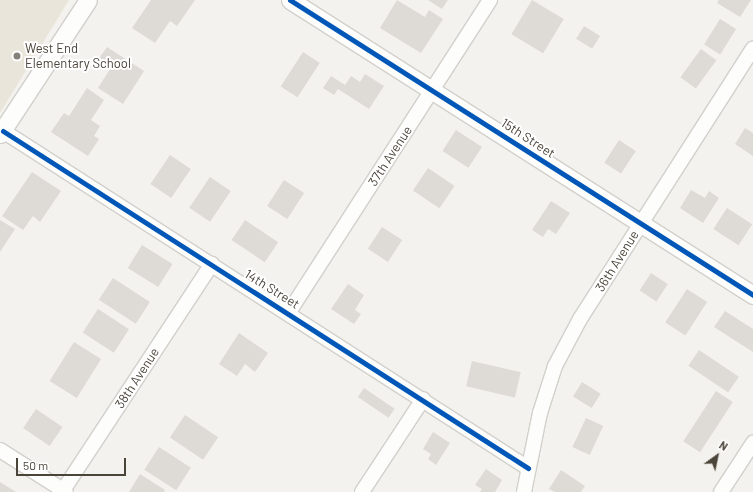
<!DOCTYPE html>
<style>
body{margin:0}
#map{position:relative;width:753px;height:492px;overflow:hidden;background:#f4f2ee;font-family:Barlow,sans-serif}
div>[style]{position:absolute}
.education>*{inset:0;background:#eae5da}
.building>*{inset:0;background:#dedbd6;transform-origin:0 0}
.roads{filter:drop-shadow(1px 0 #d2d0cb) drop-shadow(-1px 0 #d2d0cb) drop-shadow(0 1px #d2d0cb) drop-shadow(0 -1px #d2d0cb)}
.minor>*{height:14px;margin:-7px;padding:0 7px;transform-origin:7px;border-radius:7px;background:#fdfdfc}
.tertiary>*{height:17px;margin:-8.5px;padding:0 8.5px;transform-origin:8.5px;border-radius:8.5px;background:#fdfdfc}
.cycleway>*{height:5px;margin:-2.5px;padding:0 2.5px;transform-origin:2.5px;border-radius:2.5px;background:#0057b8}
.dots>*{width:11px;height:11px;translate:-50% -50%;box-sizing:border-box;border:2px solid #fff;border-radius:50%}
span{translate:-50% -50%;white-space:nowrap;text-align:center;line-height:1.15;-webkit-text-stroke:4px #fff;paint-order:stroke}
.poi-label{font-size:13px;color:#4b4439}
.left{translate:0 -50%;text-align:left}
.street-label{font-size:13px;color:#4b4439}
.north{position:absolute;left:697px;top:436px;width:40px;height:40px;-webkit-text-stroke:3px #fff;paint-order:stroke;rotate:33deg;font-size:11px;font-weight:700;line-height:16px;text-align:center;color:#4b4439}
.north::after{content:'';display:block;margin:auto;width:14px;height:18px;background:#4b4439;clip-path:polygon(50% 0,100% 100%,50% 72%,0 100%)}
.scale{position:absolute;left:16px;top:458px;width:110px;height:18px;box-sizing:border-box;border:2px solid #4b4439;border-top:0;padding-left:5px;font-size:12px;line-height:14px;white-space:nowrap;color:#4b4439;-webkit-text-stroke:3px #fff;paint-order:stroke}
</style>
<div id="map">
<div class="education">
<i style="clip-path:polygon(0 0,69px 0,0 113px)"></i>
</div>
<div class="building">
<i style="clip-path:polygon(151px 0,195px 0,177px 26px,170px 21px,155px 43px,132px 28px)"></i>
<i style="clip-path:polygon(397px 0,425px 17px,429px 10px,443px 19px,421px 53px,380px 28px)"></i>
<i style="clip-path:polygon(428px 0,448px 0,442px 9px)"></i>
<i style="left:532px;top:0;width:37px;height:40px;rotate:31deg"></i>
<i style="clip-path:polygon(719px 0,751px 0,740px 17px,717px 3px)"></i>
<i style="left:720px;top:19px;width:19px;height:30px;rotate:32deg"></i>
<i style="left:584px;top:26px;width:19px;height:15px;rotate:32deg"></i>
<i style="clip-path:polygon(107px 47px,144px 71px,123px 104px,98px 88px,110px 69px,97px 61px)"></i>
<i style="left:701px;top:49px;width:19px;height:35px;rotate:36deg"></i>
<i style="left:303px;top:52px;width:20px;height:41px;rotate:33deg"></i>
<i style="clip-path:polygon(365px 74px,384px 86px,369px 109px,338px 89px,334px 95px,323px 88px,331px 76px,345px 85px,351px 76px,360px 82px)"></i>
<i style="clip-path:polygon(87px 88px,104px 100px,91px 120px,100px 126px,94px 136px,99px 139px,88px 156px,51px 132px,64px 113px,69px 116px)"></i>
<i style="clip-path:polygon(745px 128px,753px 133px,753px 156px,735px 144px)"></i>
<i style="left:456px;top:130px;width:31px;height:25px;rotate:33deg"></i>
<i style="left:619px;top:140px;width:20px;height:27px;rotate:33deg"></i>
<i style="left:170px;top:155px;width:25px;height:35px;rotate:34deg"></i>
<i style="left:428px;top:168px;width:32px;height:27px;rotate:34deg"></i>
<i style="clip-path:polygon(32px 172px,61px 191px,40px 222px,33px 216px,23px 230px,2px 216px)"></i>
<i style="left:210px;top:177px;width:25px;height:37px;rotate:34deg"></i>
<i style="left:284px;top:180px;width:24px;height:31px;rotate:33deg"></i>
<i style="clip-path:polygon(691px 190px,705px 198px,709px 191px,719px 198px,703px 223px,680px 208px)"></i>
<i style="clip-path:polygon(551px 201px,570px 213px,556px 234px,548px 229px,543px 237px,532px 230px)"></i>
<i style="left:727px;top:208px;width:30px;height:25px;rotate:33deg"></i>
<i style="clip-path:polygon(0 220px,15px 229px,0 252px)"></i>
<i style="left:245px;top:220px;width:40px;height:24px;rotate:34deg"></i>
<i style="left:382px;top:227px;width:24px;height:26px;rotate:33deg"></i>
<i style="left:142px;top:245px;width:36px;height:27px;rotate:32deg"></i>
<i style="left:651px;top:273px;width:20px;height:21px;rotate:33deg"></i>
<i style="left:113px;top:278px;width:44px;height:26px;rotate:33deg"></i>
<i style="clip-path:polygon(348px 284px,364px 295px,355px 310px,361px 314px,354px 324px,331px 309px)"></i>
<i style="left:687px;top:289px;width:24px;height:40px;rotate:33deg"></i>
<i style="left:98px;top:309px;width:37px;height:28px;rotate:33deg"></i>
<i style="clip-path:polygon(725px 311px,753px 329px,753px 352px,714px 327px)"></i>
<i style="clip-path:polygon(239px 333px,268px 353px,255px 372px,245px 364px,237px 376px,219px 364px)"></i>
<i style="left:74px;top:342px;width:32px;height:46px;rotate:32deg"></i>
<i style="left:699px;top:350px;width:48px;height:19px;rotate:34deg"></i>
<i style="left:472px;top:361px;width:50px;height:26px;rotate:13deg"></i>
<i style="left:582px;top:382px;width:22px;height:17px;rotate:32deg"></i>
<i style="left:364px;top:388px;width:37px;height:11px;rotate:34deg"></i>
<i style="left:716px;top:391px;width:20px;height:60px;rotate:33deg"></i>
<i style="left:36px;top:409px;width:32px;height:23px;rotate:34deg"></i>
<i style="left:185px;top:415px;width:40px;height:27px;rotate:34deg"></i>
<i style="left:586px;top:418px;width:19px;height:32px;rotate:25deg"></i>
<i style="clip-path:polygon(433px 432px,450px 443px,436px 465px,428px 459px,431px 454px,423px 449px)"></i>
<i style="left:159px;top:447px;width:38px;height:27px;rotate:33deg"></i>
<i style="clip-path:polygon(486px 469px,502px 480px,495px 492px,480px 492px,482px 489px,475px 485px)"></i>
<i style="clip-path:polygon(561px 470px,585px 486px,581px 492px,555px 492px,549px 489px)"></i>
<i style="clip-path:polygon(140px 474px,165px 490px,164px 492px,129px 492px)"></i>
<i style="clip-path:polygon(0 482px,16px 492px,0 492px)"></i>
</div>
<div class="roads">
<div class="minor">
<i style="left:3px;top:131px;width:624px;rotate:32.7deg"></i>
<i style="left:289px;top:312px;width:371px;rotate:-57.2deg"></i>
<i style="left:0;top:450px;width:78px;rotate:32.5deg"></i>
<i style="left:62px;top:492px;width:273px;rotate:-56.7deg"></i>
<i style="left:362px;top:492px;width:111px;rotate:-56.7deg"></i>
<i style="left:524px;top:492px;width:81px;rotate:-78.6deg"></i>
<i style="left:540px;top:413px;width:49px;rotate:-72.3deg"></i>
<i style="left:555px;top:366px;width:53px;rotate:-62deg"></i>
<i style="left:580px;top:319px;width:321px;rotate:-57.4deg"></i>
<i style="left:721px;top:492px;width:59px;rotate:-56.9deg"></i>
</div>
<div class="tertiary">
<i style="left:290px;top:0;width:549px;rotate:32.5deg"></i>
<i style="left:0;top:134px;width:160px;rotate:-56.7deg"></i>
</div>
</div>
<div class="cycleway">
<i style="left:290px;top:0;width:549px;rotate:32.5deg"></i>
<i style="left:3px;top:131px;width:624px;rotate:32.7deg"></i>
</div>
<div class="dots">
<i style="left:17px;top:56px;background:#868178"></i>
</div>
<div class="poi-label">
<span class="left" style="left:25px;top:56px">West End<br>Elementary School</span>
</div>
<div class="street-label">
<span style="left:528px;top:138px;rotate:33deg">15th Street</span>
<span style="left:390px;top:156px;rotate:-57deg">37th Avenue</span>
<span style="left:617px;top:261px;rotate:-58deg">36th Avenue</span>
<span style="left:272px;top:289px;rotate:32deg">14th Street</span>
<span style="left:137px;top:378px;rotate:-57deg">38th Avenue</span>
</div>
<div class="north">N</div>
<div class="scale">50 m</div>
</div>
